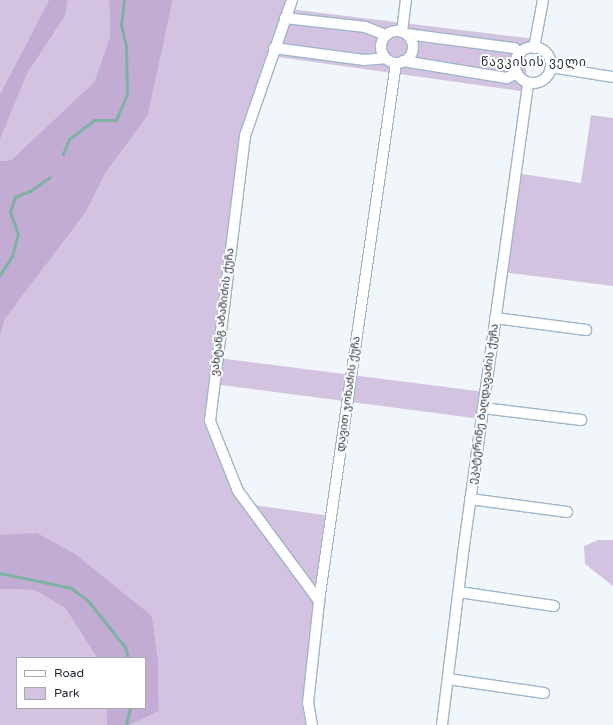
<!DOCTYPE html>
<meta charset="utf-8">
<style>
body{margin:0}
#map{position:relative;width:613px;height:725px;overflow:hidden;background:#f1f6fb;font-family:"Varela Round","Noto Sans Georgian",sans-serif}
div>[style]{position:absolute}
.green>*{inset:0;background:#d4c3e0}
.forest>*{inset:0;background:#c2acd3}
.stream>*{height:3px;margin:-1.5px;padding:0 1.5px;transform-origin:1.5px;border-radius:1.5px;background:#7eb2a3}
.roads{filter:drop-shadow(1px 0 #9db6ca) drop-shadow(-1px 0 #9db6ca) drop-shadow(0 1px #9db6ca) drop-shadow(0 -1px #9db6ca)}
.street>*{height:10px;margin:-5px;padding:0 5px;transform-origin:5px;border-radius:5px;background:#fff}
.street>.ring{margin:-5px;padding:0;box-sizing:content-box;background:none;border:10px solid #fff;border-radius:50%}
span{translate:-50% -50%;white-space:nowrap;text-align:center;line-height:1.15;-webkit-text-stroke:4px #fff;paint-order:stroke}
.street-label{font-size:11px;color:#1e272f}
.neighbourhood-label{font-size:12px;color:#1e272f;letter-spacing:1px}
.legend{position:absolute;left:16px;top:657px;width:130px;height:52px;box-sizing:border-box;background:#fff;border:1px solid #a5a9ac;margin:0;padding:5px 7px;list-style:none;font-size:12px;color:#1e272f}
.legend li{display:flex;align-items:center;gap:8px;height:20px}
.legend b{width:20px;border:1px solid #a5a9ac}
</style>
<div id="map">
<div class="green">
<i style="clip-path:polygon(0 0,49px 0,0 94px)"></i>
<i style="clip-path:polygon(68px 0,109px 0,110px 36px,94px 82px,11px 160px,0 161px,0 140px,27px 74px,65px 16px)"></i>
<i style="clip-path:polygon(173px 0,292px 0,289px 9px,535px 39px,525px 50px,527px 92px,271px 56px,245px 136px,218px 358px,485px 392px,481px 419px,214px 384px,210px 421px,247px 504px,331px 516px,308px 703px,312px 725px,130px 725px,159px 711px,158px 659px,152px 616px,113px 587px,0 535px,0 336px,5px 319px,86px 212px,105px 174px,148px 115px)"></i>
<i style="clip-path:polygon(591px 115px,613px 118px,613px 286px,502px 272px,516px 173px,581px 183px)"></i>
<i style="clip-path:polygon(598px 540px,613px 540px,613px 586px,585px 564px,584px 546px)"></i>
<i style="clip-path:polygon(0 589px,34px 590px,65px 608px,97px 658px,17px 658px,17px 708px,106px 708px,107px 725px,0 725px)"></i>
</div>
<div class="forest">
<i style="clip-path:polygon(49px 0,68px 0,65px 16px,27px 74px,0 140px,0 94px)"></i>
<i style="clip-path:polygon(109px 0,173px 0,148px 115px,105px 174px,86px 212px,5px 319px,0 336px,0 161px,11px 160px,94px 82px,110px 36px)"></i>
<i style="clip-path:polygon(37px 533px,75px 554px,152px 616px,158px 659px,159px 711px,130px 725px,107px 725px,106px 708px,145px 708px,145px 658px,97px 658px,65px 608px,34px 590px,0 589px,0 535px)"></i>
</div>
<div class="stream">
<i style="left:63px;top:154px;width:16px;rotate:-68deg"></i>
<i style="left:69px;top:139px;width:31px;rotate:-37deg"></i>
<i style="left:94px;top:120px;width:22px"></i>
<i style="left:116px;top:120px;width:28px;rotate:-67deg"></i>
<i style="left:127px;top:94px;width:48px;rotate:-91.2deg"></i>
<i style="left:126px;top:46px;width:22px;rotate:-103deg"></i>
<i style="left:121px;top:25px;width:25px;rotate:-83deg"></i>
<i style="left:0;top:275px;width:22px;rotate:-58deg"></i>
<i style="left:12px;top:256px;width:23px;rotate:-75deg"></i>
<i style="left:18px;top:234px;width:23px;rotate:-110deg"></i>
<i style="left:10px;top:212px;width:16px;rotate:-72deg"></i>
<i style="left:15px;top:197px;width:16px;rotate:-22deg"></i>
<i style="left:30px;top:191px;width:24px;rotate:-35deg"></i>
<i style="left:0;top:573px;width:73px;rotate:11.9deg"></i>
<i style="left:71px;top:588px;width:21px;rotate:37deg"></i>
<i style="left:88px;top:601px;width:59px;rotate:51.2deg"></i>
<i style="left:125px;top:647px;width:11px;rotate:75deg"></i>
<i style="left:126px;top:725px;width:17px;rotate:-77deg"></i>
</div>
<div class="roads">
<div class="street">
<i style="left:292px;top:0;width:144px;rotate:109.1deg"></i>
<i style="left:245px;top:136px;width:287px;rotate:97deg"></i>
<i style="left:210px;top:421px;width:75px;rotate:68.2deg"></i>
<i style="left:238px;top:491px;width:137px;rotate:53.6deg"></i>
<i style="left:285px;top:18px;width:81px;rotate:6.4deg"></i>
<i style="left:365px;top:27px;width:22px;rotate:21deg"></i>
<i class="ring" style="left:381px;top:31px;width:22px;height:22px"></i>
<i style="left:402px;top:32px;width:32px;rotate:-83deg"></i>
<i style="left:407px;top:34px;width:108px;rotate:7.5deg"></i>
<i style="left:514px;top:48px;width:8px;rotate:40deg"></i>
<i class="ring" style="left:515px;top:47px;width:26px;height:26px"></i>
<i style="left:274px;top:48px;width:91px;rotate:7.6deg"></i>
<i style="left:364px;top:60px;width:21px;rotate:-5deg"></i>
<i style="left:534px;top:48px;width:49px;rotate:-79.4deg"></i>
<i style="left:403px;top:61px;width:105px;rotate:9.3deg"></i>
<i style="left:507px;top:78px;width:11px;rotate:-27deg"></i>
<i style="left:551px;top:67px;width:63px;rotate:9.2deg"></i>
<i style="left:495px;top:318px;width:92px;rotate:7.5deg"></i>
<i style="left:483px;top:408px;width:99px;rotate:7deg"></i>
<i style="left:470px;top:499px;width:98px;rotate:7.6deg"></i>
<i style="left:459px;top:592px;width:96px;rotate:8.4deg"></i>
<i style="left:448px;top:679px;width:97px;rotate:8.3deg"></i>
<i style="left:312px;top:725px;width:22px;rotate:-100deg"></i>
<i style="left:308px;top:703px;width:103px;rotate:-83.8deg"></i>
<i style="left:319px;top:601px;width:543px;rotate:-81.85deg"></i>
<i style="left:442px;top:725px;width:173px;rotate:-83deg"></i>
<i style="left:463px;top:553px;width:474px;rotate:-82.1deg"></i>
</div>
</div>
<div class="street-label">
<span style="left:223px;top:312px;rotate:-83deg">ვახტანგ აბაშიძის ქუჩა</span>
<span style="left:349px;top:394px;rotate:-82deg">დავით ჯოხაძის ქუჩა</span>
<span style="left:484px;top:404px;rotate:-82deg">ეკატერინე ბაღდავაძის ქუჩა</span>
</div>
<div class="neighbourhood-label">
<span style="left:534px;top:63px">წავკისის ველი</span>
</div>
<ul class="legend">
<li><b style="height:5px;background:#fff"></b>Road</li>
<li><b style="height:11px;background:#d4c3e0"></b>Park</li>
</ul>
</div>
